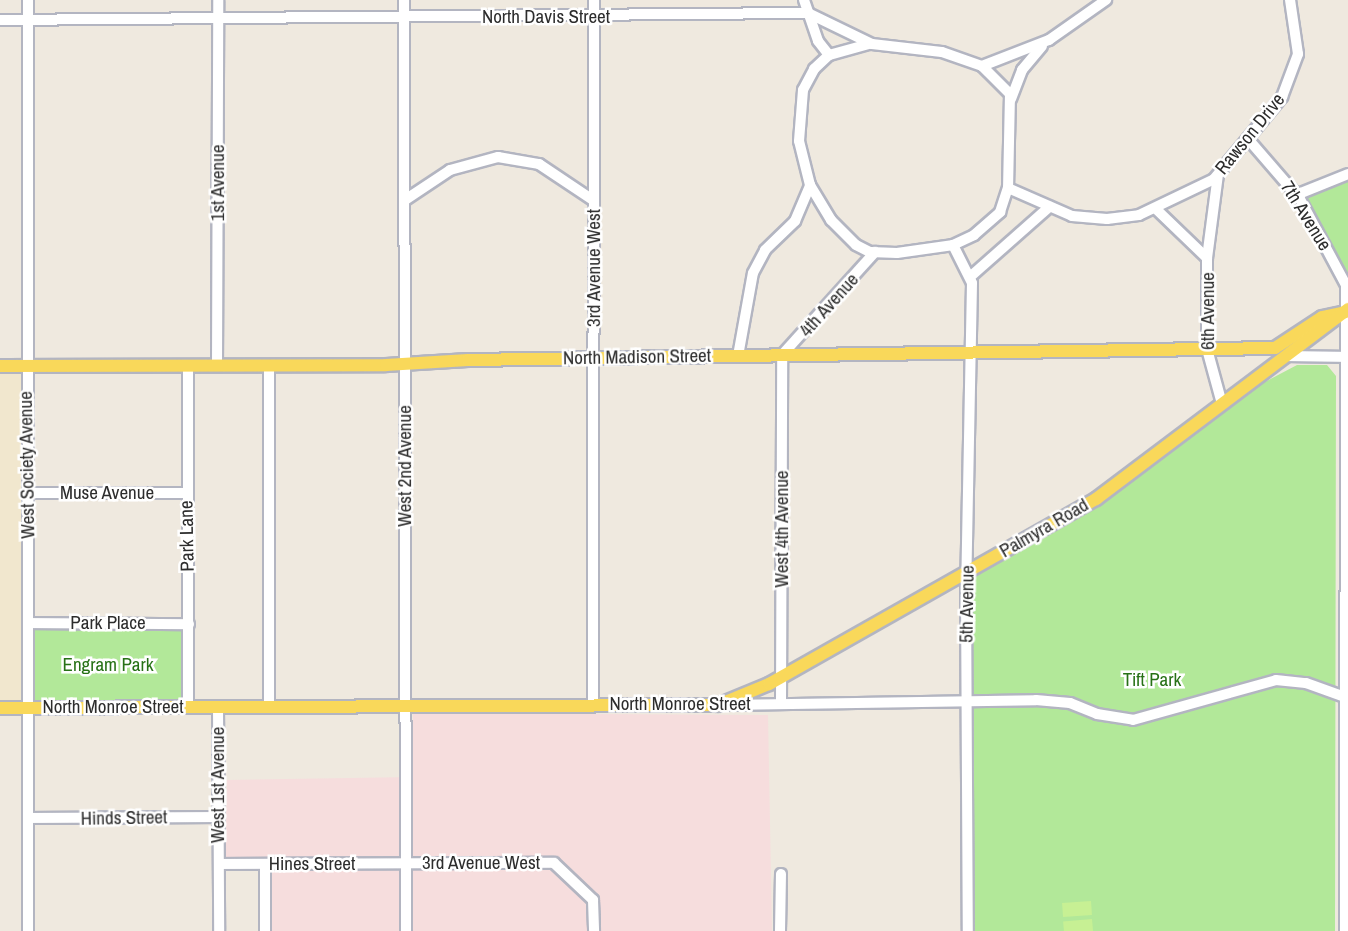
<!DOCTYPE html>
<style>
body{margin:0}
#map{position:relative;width:1348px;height:931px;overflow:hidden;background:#efe9df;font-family:"Archivo Narrow",sans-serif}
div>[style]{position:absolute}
.education>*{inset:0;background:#f1e7ce}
.medical>*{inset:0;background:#f6dddd}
.green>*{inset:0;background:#b2e899;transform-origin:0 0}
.pitch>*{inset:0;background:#c7f094;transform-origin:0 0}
.roads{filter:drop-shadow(2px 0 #b3b5c1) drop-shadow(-2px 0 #b3b5c1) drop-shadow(0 2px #b3b5c1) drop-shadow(0 -2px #b3b5c1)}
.minor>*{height:10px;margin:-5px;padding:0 5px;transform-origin:5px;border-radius:5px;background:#fff}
.major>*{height:12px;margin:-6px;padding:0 6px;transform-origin:6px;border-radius:6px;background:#f9d85a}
span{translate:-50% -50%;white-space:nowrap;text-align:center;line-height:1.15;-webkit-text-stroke:5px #fff;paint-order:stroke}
.street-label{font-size:19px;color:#2d2d2d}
.park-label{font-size:19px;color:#277116}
</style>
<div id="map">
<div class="education">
<i style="clip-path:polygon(0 366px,25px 367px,29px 707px,0 707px)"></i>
</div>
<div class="medical">
<i style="clip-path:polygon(413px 713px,768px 715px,772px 931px,272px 931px,270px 860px,225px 858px,227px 780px,413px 777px)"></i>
</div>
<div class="green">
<i style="clip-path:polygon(1348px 175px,1348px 310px,1346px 285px,1300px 199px,1318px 185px)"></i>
<i style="clip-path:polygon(1297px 365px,1327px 365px,1336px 376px,1335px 931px,970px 931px,968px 573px,1097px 500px,1223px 404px)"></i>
<i style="left:29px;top:623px;width:158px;height:84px;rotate:1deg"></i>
</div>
<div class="pitch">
<i style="left:1091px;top:901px;width:14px;height:29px;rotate:86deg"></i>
<i style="left:1092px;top:919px;width:12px;height:29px;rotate:85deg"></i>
</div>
<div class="roads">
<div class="minor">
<i style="left:28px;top:0;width:931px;rotate:90deg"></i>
<i style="left:404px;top:0;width:931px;rotate:89.88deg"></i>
<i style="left:804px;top:0;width:43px;rotate:71.1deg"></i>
<i style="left:818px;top:41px;width:18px;rotate:52deg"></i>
<i style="left:0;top:20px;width:808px;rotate:-0.5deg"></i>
<i style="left:808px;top:13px;width:71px;rotate:25.8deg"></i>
<i style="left:872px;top:44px;width:70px;rotate:6.5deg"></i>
<i style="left:942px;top:52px;width:42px;rotate:19.3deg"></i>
<i style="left:982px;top:66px;width:72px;rotate:-21.2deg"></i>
<i style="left:1049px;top:40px;width:70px;rotate:-35.1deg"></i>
<i style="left:982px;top:66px;width:40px;rotate:45deg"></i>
<i style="left:1010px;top:94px;width:94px;rotate:91.2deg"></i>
<i style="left:1008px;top:188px;width:70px;rotate:23.6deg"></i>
<i style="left:1072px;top:216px;width:35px;rotate:5deg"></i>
<i style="left:1107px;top:219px;width:32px;rotate:-7deg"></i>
<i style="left:1139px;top:215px;width:83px;rotate:-25.6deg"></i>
<i style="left:1214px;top:179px;width:107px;rotate:-50.3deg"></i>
<i style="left:1282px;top:97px;width:46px;rotate:-69.6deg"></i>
<i style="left:1298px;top:54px;width:55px;rotate:-98.4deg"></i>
<i style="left:1011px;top:99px;width:31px;rotate:-69deg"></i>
<i style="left:1022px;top:70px;width:31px;rotate:-50deg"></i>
<i style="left:1249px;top:140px;width:78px;rotate:49.2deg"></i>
<i style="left:1300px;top:199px;width:98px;rotate:61.9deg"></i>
<i style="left:1346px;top:285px;width:646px;rotate:90.09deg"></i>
<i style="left:810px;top:185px;width:41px;rotate:59deg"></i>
<i style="left:831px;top:220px;width:35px;rotate:45deg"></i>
<i style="left:856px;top:245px;width:16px;rotate:27deg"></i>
<i style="left:870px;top:252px;width:27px;rotate:2deg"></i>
<i style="left:897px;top:253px;width:57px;rotate:-8.1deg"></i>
<i style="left:953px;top:245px;width:23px;rotate:-25deg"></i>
<i style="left:974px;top:235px;width:35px;rotate:-41deg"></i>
<i style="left:1000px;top:212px;width:25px;rotate:-72deg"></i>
<i style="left:1296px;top:195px;width:56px;rotate:-22deg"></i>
<i style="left:405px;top:200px;width:54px;rotate:-33.7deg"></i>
<i style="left:450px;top:170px;width:50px;rotate:-15.2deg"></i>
<i style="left:498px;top:157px;width:42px;rotate:9.7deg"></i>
<i style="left:539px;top:164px;width:65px;rotate:33.7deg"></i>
<i style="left:1156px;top:209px;width:71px;rotate:43.9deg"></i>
<i style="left:1207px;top:258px;width:91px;rotate:90deg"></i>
<i style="left:1207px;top:349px;width:57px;rotate:74.7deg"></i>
<i style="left:953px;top:245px;width:42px;rotate:63.4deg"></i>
<i style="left:972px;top:283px;width:308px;rotate:91.1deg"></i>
<i style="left:966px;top:591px;width:340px;rotate:89.7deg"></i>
<i style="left:1207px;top:258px;width:84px;rotate:-82.5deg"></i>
<i style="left:970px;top:277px;width:106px;rotate:-41.5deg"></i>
<i style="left:738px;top:356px;width:84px;rotate:-79.8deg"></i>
<i style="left:753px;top:273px;width:26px;rotate:-62deg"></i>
<i style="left:765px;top:250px;width:42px;rotate:-44deg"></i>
<i style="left:795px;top:221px;width:39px;rotate:-67deg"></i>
<i style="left:810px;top:185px;width:45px;rotate:-104deg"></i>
<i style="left:799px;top:141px;width:51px;rotate:-85.5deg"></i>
<i style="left:803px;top:90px;width:24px;rotate:-62deg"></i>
<i style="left:814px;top:69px;width:21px;rotate:-43deg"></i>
<i style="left:829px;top:55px;width:41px;rotate:-15.4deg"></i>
<i style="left:1290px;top:356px;width:58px;rotate:1deg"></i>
<i style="left:188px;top:366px;width:341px;rotate:90deg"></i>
<i style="left:217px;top:366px;width:366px;rotate:-89.8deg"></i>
<i style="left:28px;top:493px;width:159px"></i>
<i style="left:28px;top:623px;width:161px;rotate:0.4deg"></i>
<i style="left:781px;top:703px;width:348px;rotate:-89.8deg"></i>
<i style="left:782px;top:355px;width:139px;rotate:-47.9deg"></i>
<i style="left:593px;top:705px;width:705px;rotate:-89.92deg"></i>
<i style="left:726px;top:705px;width:310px;rotate:-0.9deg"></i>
<i style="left:1036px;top:700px;width:34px;rotate:5deg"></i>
<i style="left:1070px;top:703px;width:29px;rotate:22deg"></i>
<i style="left:1097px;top:714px;width:36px;rotate:9deg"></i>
<i style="left:1133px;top:720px;width:148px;rotate:-15.6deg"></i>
<i style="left:1276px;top:680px;width:30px;rotate:6deg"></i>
<i style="left:1306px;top:683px;width:45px;rotate:19.7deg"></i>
<i style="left:218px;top:706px;width:225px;rotate:89.7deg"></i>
<i style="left:269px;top:706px;width:340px;rotate:-90deg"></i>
<i style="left:29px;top:818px;width:189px;rotate:-0.3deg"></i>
<i style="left:219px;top:864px;width:335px;rotate:-0.2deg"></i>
<i style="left:554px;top:863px;width:54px;rotate:43.5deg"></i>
<i style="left:593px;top:900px;width:31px;rotate:88deg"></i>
<i style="left:265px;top:931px;width:67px;rotate:-90deg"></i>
<i style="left:780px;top:931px;width:57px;rotate:-89deg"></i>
</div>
<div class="major">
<i style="left:0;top:366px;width:386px;rotate:-0.1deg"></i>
<i style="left:386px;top:365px;width:82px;rotate:-3.5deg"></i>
<i style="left:468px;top:360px;width:807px;rotate:-0.85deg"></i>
<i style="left:1275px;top:348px;width:56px;rotate:-33.4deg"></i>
<i style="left:1322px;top:317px;width:24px;rotate:-12deg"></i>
<i style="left:0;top:708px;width:718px;rotate:-0.24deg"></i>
<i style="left:718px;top:705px;width:55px;rotate:-22.4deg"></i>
<i style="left:769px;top:684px;width:376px;rotate:-29.5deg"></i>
<i style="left:1096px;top:499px;width:316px;rotate:-37deg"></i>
</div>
</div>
<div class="street-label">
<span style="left:546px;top:17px">North Davis Street</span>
<span style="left:1250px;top:134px;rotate:-51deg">Rawson Drive</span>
<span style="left:218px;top:183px;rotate:-90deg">1st Avenue</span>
<span style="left:1306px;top:216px;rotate:58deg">7th Avenue</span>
<span style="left:594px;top:268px;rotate:-90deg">3rd Avenue West</span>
<span style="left:829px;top:305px;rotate:-48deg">4th Avenue</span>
<span style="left:1208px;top:311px;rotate:-90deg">6th Avenue</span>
<span style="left:637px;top:357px;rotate:-1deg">North Madison Street</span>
<span style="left:27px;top:465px;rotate:-91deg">West Society Avenue</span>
<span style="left:405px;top:466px;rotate:-90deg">West 2nd Avenue</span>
<span style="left:107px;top:493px">Muse Avenue</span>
<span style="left:1044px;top:528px;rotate:-30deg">Palmyra Road</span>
<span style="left:782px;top:529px;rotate:-90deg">West 4th Avenue</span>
<span style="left:187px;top:536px;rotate:-91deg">Park Lane</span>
<span style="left:967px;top:604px;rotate:-89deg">5th Avenue</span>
<span style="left:108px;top:623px">Park Place</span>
<span style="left:680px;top:704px">North Monroe Street</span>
<span style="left:113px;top:707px">North Monroe Street</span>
<span style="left:218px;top:785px;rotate:-90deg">West 1st Avenue</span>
<span style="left:124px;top:818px;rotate:-1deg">Hinds Street</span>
<span style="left:481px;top:863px">3rd Avenue West</span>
<span style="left:312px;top:864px">Hines Street</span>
</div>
<div class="park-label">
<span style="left:108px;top:665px">Engram Park</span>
<span style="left:1152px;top:680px">Tift Park</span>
</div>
</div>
